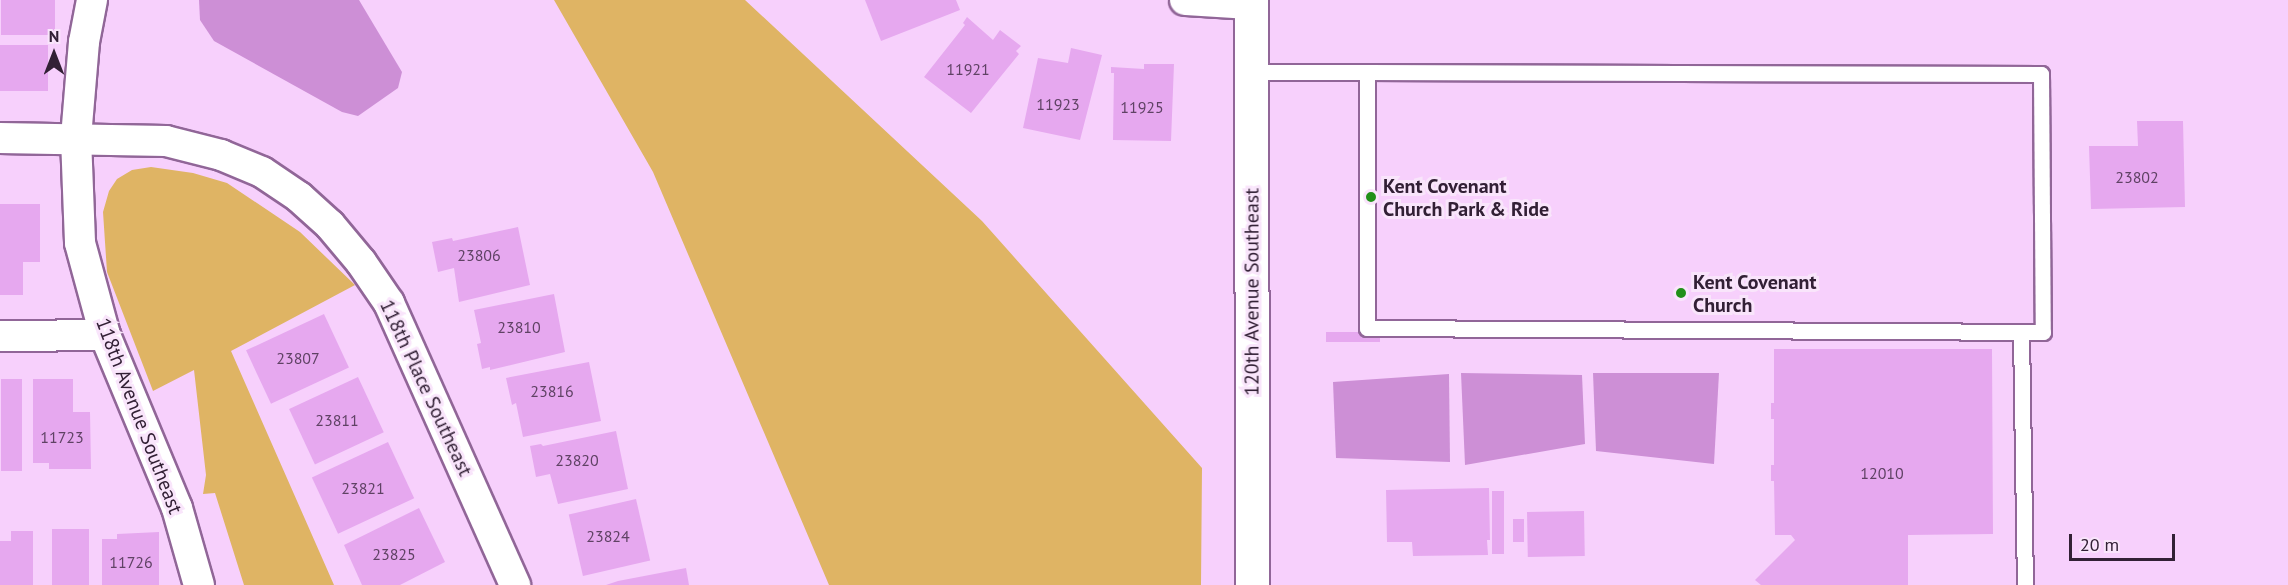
<!DOCTYPE html>
<style>
body{margin:0}
#map{position:relative;width:2288px;height:585px;overflow:hidden;background:#f7d0fc;font-family:"PT Sans",sans-serif}
div>[style]{position:absolute}
.green>*{inset:0;background:#dfb464}
.water>*{inset:0;background:#cd8fd6}
.building>*{inset:0;background:#e6a8ef;transform-origin:0 0}
.roads{filter:drop-shadow(2px 0 #916698) drop-shadow(-2px 0 #916698) drop-shadow(0 2px #916698) drop-shadow(0 -2px #916698)}
.lane>*{height:15px;margin:-7.5px;padding:0 7.5px;transform-origin:7.5px;border-radius:7.5px;background:#fff}
.street>*{height:30px;margin:-15px;padding:0 15px;transform-origin:15px;border-radius:15px;background:#fff}
.secondary>*{height:33px;margin:-16.5px;padding:0 16.5px;transform-origin:16.5px;border-radius:16.5px;background:#fff}
.dots>*{width:16px;height:16px;translate:-50% -50%;box-sizing:border-box;border:3px solid #f9e5fb;border-radius:50%}
span{translate:-50% -50%;white-space:nowrap;text-align:center;line-height:1.15;-webkit-text-stroke:6px #f9e5fb;paint-order:stroke}
.number-label{font-size:16px;color:#5f4264}
.number-label span{-webkit-text-stroke-width:0}
.poi-label{font-size:20px;color:#322035;font-weight:700}
.left{translate:0 -50%;text-align:left}
.street-label{font-size:20px;color:#322035}
.north{position:absolute;left:24px;top:24px;width:60px;height:60px;-webkit-text-stroke:4px #f9e5fb;paint-order:stroke;rotate:0deg;font-size:16px;font-weight:700;line-height:24px;text-align:center;color:#322035}
.north::after{content:'';display:block;margin:auto;width:21px;height:27px;background:#322035;clip-path:polygon(50% 0,100% 100%,50% 72%,0 100%)}
.scale{position:absolute;left:2069px;top:534px;width:106px;height:27px;box-sizing:border-box;border:3px solid #322035;border-top:0;padding-left:8px;font-size:18px;line-height:21px;white-space:nowrap;color:#322035;-webkit-text-stroke:4px #f9e5fb;paint-order:stroke}
</style>
<div id="map">
<div class="green">
<i style="clip-path:polygon(554px 0,745px 0,982px 221px,1202px 468px,1201px 585px,829px 585px,653px 172px)"></i>
<i style="clip-path:polygon(151px 167px,193px 173px,227px 183px,300px 232px,355px 285px,231px 351px,334px 585px,244px 585px,215px 493px,203px 494px,206px 475px,194px 370px,153px 391px,107px 272px,103px 212px,109px 191px,117px 179px,132px 170px)"></i>
</div>
<div class="water">
<i style="clip-path:polygon(199px 0,359px 0,402px 72px,398px 88px,358px 116px,342px 112px,214px 41px,200px 20px)"></i>
<i style="clip-path:polygon(1461px 373px,1582px 375px,1585px 444px,1465px 465px)"></i>
<i style="clip-path:polygon(1593px 373px,1719px 373px,1714px 464px,1596px 451px)"></i>
<i style="clip-path:polygon(1449px 374px,1450px 462px,1336px 458px,1333px 382px)"></i>
</div>
<div class="building">
<i style="left:1px;top:0;width:54px;height:35px"></i>
<i style="clip-path:polygon(865px 0,956px 0,960px 10px,881px 41px)"></i>
<i style="clip-path:polygon(967px 17px,993px 40px,1000px 30px,1021px 46px,1016px 51px,1019px 54px,971px 113px,924px 77px,965px 25px,963px 23px)"></i>
<i style="left:0;top:45px;width:48px;height:46px"></i>
<i style="clip-path:polygon(1071px 48px,1102px 55px,1080px 140px,1023px 128px,1038px 58px,1068px 63px)"></i>
<i style="clip-path:polygon(1144px 64px,1174px 64px,1171px 141px,1113px 140px,1114px 73px,1111px 73px,1111px 67px,1144px 69px)"></i>
<i style="clip-path:polygon(2137px 121px,2183px 121px,2185px 207px,2091px 209px,2089px 146px,2138px 146px)"></i>
<i style="clip-path:polygon(0 204px,40px 204px,40px 262px,23px 262px,23px 295px,0 295px)"></i>
<i style="clip-path:polygon(518px 227px,530px 285px,459px 302px,454px 268px,438px 272px,432px 242px,452px 238px,453px 241px)"></i>
<i style="clip-path:polygon(554px 294px,565px 352px,490px 370px,490px 367px,482px 369px,477px 344px,481px 343px,474px 310px)"></i>
<i style="left:324px;top:314px;width:59px;height:86px;rotate:65deg"></i>
<i style="left:1326px;top:332px;width:54px;height:10px"></i>
<i style="clip-path:polygon(1774px 349px,1992px 349px,1993px 534px,1908px 535px,1908px 585px,1761px 585px,1755px 580px,1795px 540px,1791px 535px,1775px 535px,1774px 481px,1771px 481px,1771px 465px,1774px 465px,1774px 419px,1771px 419px,1771px 403px,1774px 403px)"></i>
<i style="clip-path:polygon(589px 362px,601px 421px,523px 437px,516px 403px,512px 405px,506px 378px)"></i>
<i style="left:358px;top:377px;width:61px;height:76px;rotate:65deg"></i>
<i style="left:1px;top:379px;width:21px;height:92px"></i>
<i style="clip-path:polygon(33px 379px,73px 379px,73px 412px,90px 412px,91px 469px,49px 469px,49px 463px,33px 463px)"></i>
<i style="clip-path:polygon(616px 431px,628px 489px,558px 504px,550px 474px,536px 477px,530px 446px,541px 444px,543px 446px)"></i>
<i style="left:388px;top:442px;width:62px;height:84px;rotate:65deg"></i>
<i style="clip-path:polygon(1489px 488px,1490px 540px,1487px 540px,1488px 555px,1413px 556px,1412px 542px,1387px 542px,1386px 490px)"></i>
<i style="left:1492px;top:491px;width:12px;height:63px"></i>
<i style="left:636px;top:499px;width:63px;height:69px;rotate:77deg"></i>
<i style="clip-path:polygon(419px 508px,445px 562px,400px 585px,362px 585px,344px 545px)"></i>
<i style="left:1584px;top:511px;width:45px;height:57px;rotate:89deg"></i>
<i style="left:1513px;top:519px;width:11px;height:23px"></i>
<i style="left:52px;top:529px;width:37px;height:56px"></i>
<i style="clip-path:polygon(11px 531px,33px 531px,33px 585px,0 585px,0 541px,11px 541px)"></i>
<i style="clip-path:polygon(159px 532px,159px 585px,102px 585px,102px 539px,117px 539px,117px 534px)"></i>
<i style="clip-path:polygon(686px 568px,689px 585px,606px 585px,618px 581px)"></i>
</div>
<div class="roads">
<div class="lane">
<i style="left:1251px;top:72px;width:116px"></i>
<i style="left:1367px;top:72px;width:674px;rotate:0.17deg"></i>
<i style="left:2041px;top:74px;width:258px;rotate:89.6deg"></i>
<i style="left:2043px;top:332px;width:676px;rotate:-179.66deg"></i>
<i style="left:1367px;top:328px;width:256px;rotate:-90deg"></i>
<i style="left:2021px;top:332px;width:253px;rotate:89.1deg"></i>
</div>
<div class="street">
<i style="left:92px;top:0;width:43px;rotate:100.8deg"></i>
<i style="left:84px;top:42px;width:96px;rotate:94.8deg"></i>
<i style="left:76px;top:138px;width:105px;rotate:87.8deg"></i>
<i style="left:80px;top:243px;width:95px;rotate:74.8deg"></i>
<i style="left:105px;top:335px;width:187px;rotate:67.4deg"></i>
<i style="left:177px;top:508px;width:80px;rotate:74.1deg"></i>
<i style="left:1185px;top:0;width:66px;rotate:3.5deg"></i>
<i style="left:0;top:138px;width:166px;rotate:1deg"></i>
<i style="left:166px;top:141px;width:57px;rotate:14.3deg"></i>
<i style="left:221px;top:155px;width:44px;rotate:22.5deg"></i>
<i style="left:262px;top:172px;width:45px;rotate:34deg"></i>
<i style="left:299px;top:197px;width:42px;rotate:42.1deg"></i>
<i style="left:330px;top:225px;width:48px;rotate:50deg"></i>
<i style="left:361px;top:262px;width:50px;rotate:55.7deg"></i>
<i style="left:389px;top:303px;width:309px;rotate:65.9deg"></i>
<i style="left:0;top:336px;width:105px;rotate:-0.5deg"></i>
</div>
<div class="secondary">
<i style="left:1251px;top:0;width:585px;rotate:89.9deg"></i>
</div>
</div>
<div class="dots">
<i style="left:1371px;top:197px;background:#219019"></i>
<i style="left:1681px;top:293px;background:#219019"></i>
</div>
<div class="number-label">
<span style="left:968px;top:69px">11921</span>
<span style="left:1058px;top:104px">11923</span>
<span style="left:1142px;top:107px">11925</span>
<span style="left:2137px;top:177px">23802</span>
<span style="left:479px;top:255px">23806</span>
<span style="left:519px;top:327px">23810</span>
<span style="left:298px;top:358px">23807</span>
<span style="left:552px;top:391px">23816</span>
<span style="left:337px;top:420px">23811</span>
<span style="left:62px;top:437px">11723</span>
<span style="left:577px;top:460px">23820</span>
<span style="left:1882px;top:473px">12010</span>
<span style="left:363px;top:488px">23821</span>
<span style="left:608px;top:536px">23824</span>
<span style="left:394px;top:554px">23825</span>
<span style="left:131px;top:562px">11726</span>
</div>
<div class="poi-label">
<span class="left" style="left:1383px;top:198px">Kent Covenant<br>Church Park &amp; Ride</span>
<span class="left" style="left:1693px;top:294px">Kent Covenant<br>Church</span>
</div>
<div class="street-label">
<span style="left:1252px;top:292px;rotate:-90deg">120th Avenue Southeast</span>
<span style="left:426px;top:388px;rotate:65deg">118th Place Southeast</span>
<span style="left:139px;top:416px;rotate:69deg">118th Avenue Southeast</span>
</div>
<div class="north">N</div>
<div class="scale">20 m</div>
</div>
